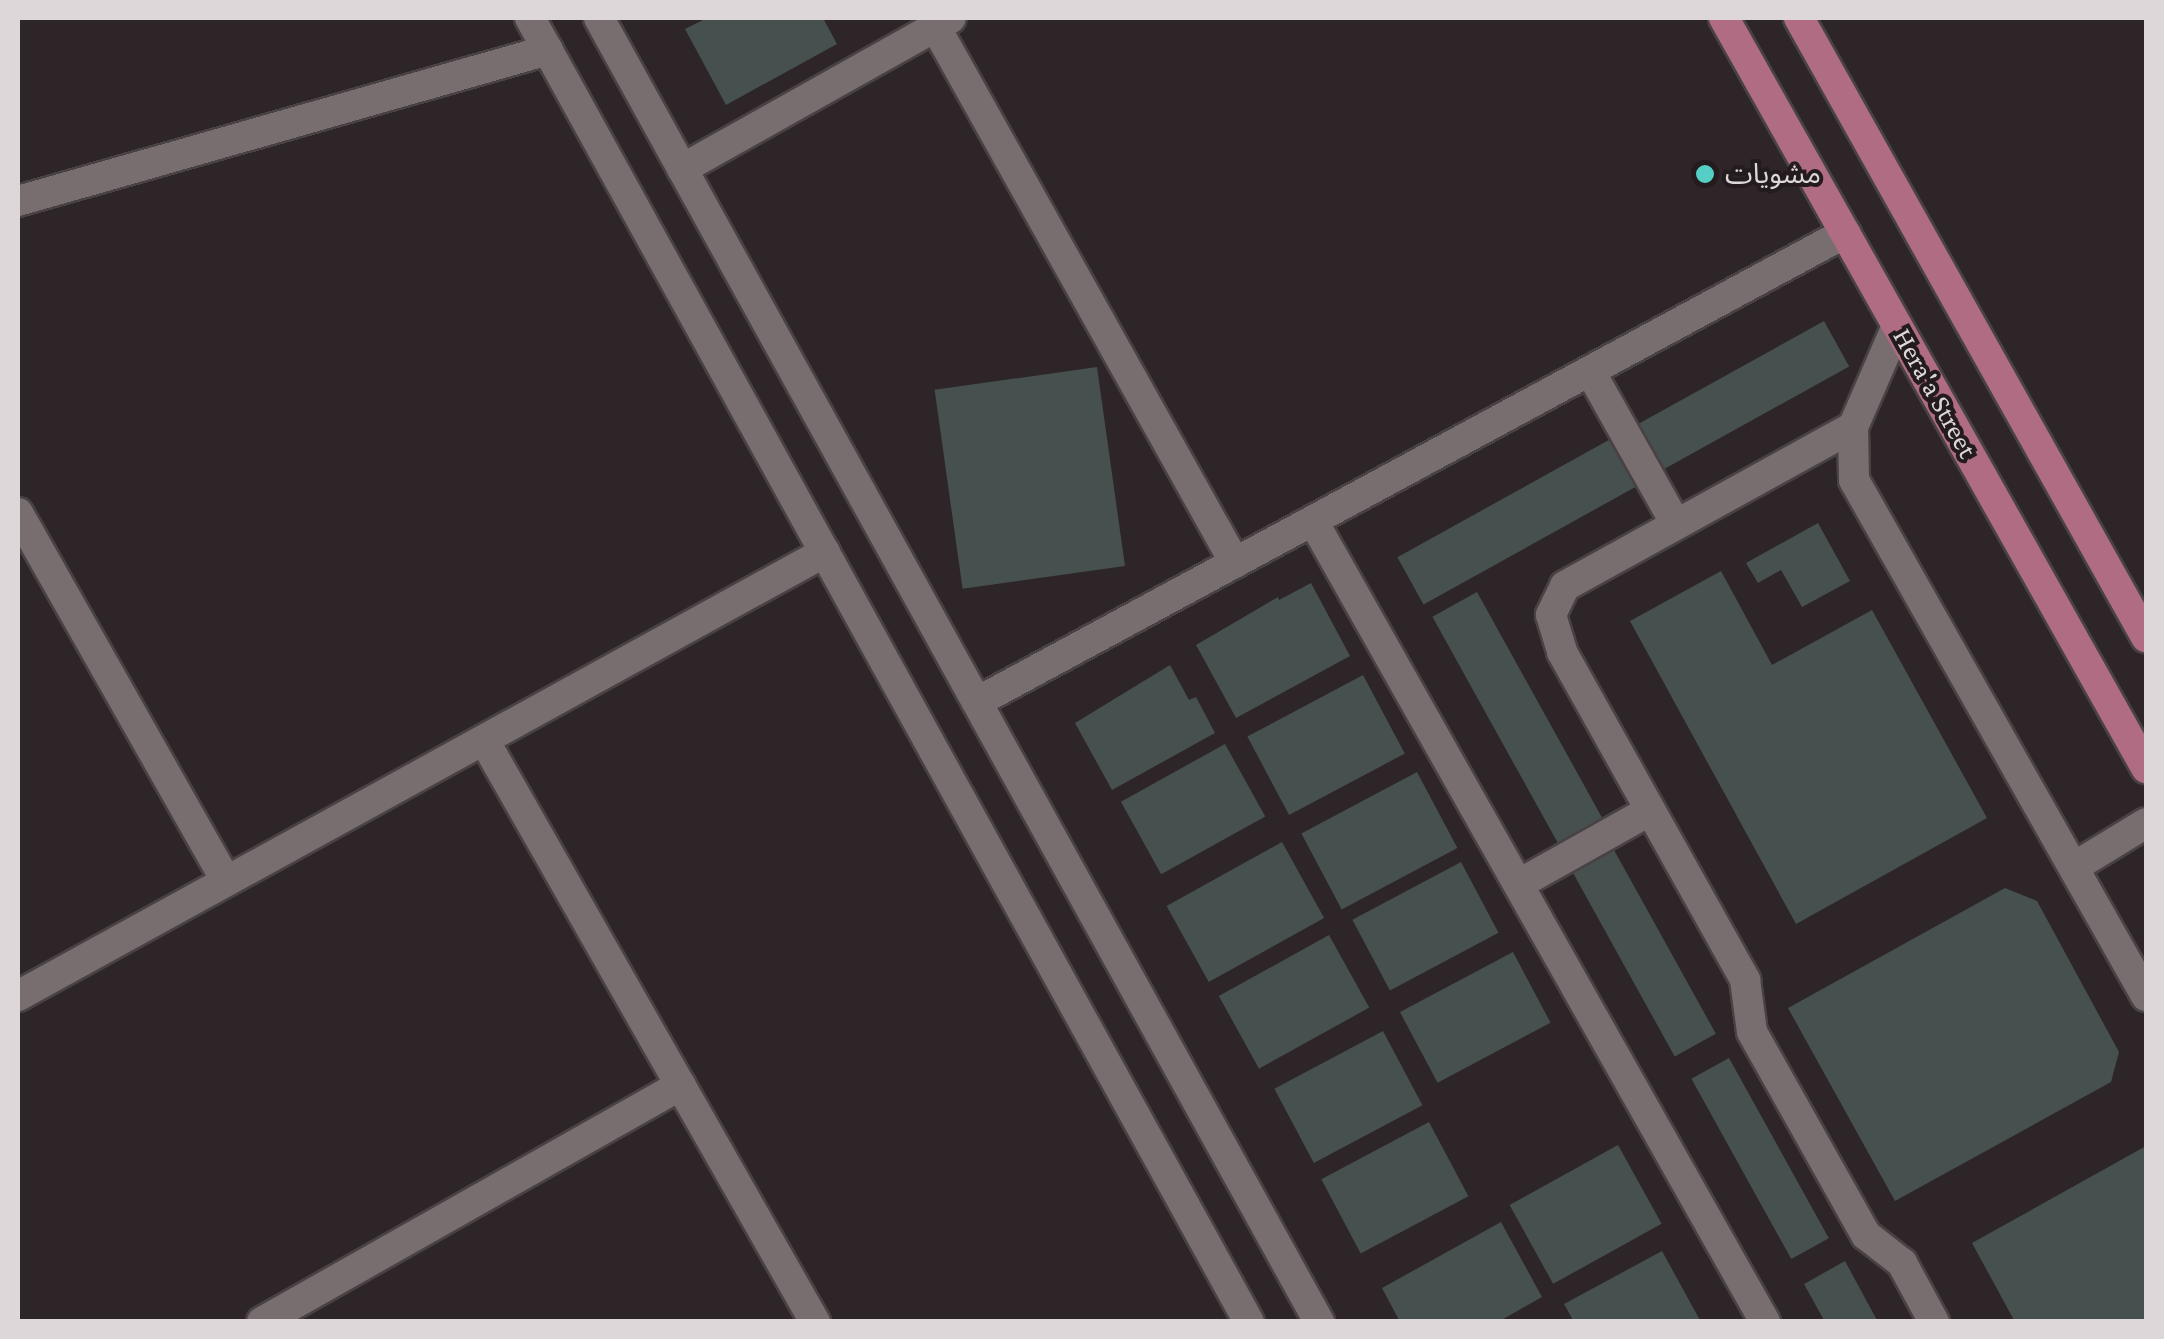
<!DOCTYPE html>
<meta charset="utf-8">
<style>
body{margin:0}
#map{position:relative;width:2164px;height:1339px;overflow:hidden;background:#2d2527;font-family:"Crimson Pro","Noto Sans Arabic",serif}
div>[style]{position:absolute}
.building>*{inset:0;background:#46504f;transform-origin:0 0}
.roads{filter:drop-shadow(2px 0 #494244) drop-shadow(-2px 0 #494244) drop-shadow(0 2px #494244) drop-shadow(0 -2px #494244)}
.minor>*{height:30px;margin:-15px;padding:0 15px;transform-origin:15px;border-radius:15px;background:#786e70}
.major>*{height:30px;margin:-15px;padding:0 15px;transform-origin:15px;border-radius:15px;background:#af6c82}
.dots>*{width:28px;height:28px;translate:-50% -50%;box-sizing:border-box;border:5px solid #231b1e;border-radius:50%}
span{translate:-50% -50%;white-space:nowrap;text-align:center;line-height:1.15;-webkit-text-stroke:8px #231b1e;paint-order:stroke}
.poi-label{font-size:28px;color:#ddd7d9}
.left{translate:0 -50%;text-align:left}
.street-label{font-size:28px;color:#ddd7d9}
.frame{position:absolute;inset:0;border:20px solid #ddd7d9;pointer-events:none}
</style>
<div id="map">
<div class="building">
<i style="clip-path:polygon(707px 18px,823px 18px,837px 44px,726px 105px,685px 29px)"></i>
<i style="left:1824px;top:321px;width:52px;height:212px;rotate:61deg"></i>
<i style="left:1097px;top:367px;width:201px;height:164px;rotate:82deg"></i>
<i style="left:1616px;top:436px;width:54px;height:250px;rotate:61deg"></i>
<i style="clip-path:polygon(1818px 523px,1850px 581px,1802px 607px,1781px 570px,1758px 583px,1746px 563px)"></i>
<i style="clip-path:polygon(1721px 571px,1772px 665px,1872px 610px,1987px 818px,1796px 924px,1630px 621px)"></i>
<i style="clip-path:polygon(1311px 583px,1350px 656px,1236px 718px,1196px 645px,1278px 597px,1279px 600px)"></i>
<i style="left:1477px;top:592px;width:268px;height:51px;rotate:61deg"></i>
<i style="clip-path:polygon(1170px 665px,1189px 700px,1196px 697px,1215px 733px,1112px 790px,1075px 723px)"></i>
<i style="left:1363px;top:675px;width:89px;height:131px;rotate:62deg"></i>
<i style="left:1225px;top:744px;width:83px;height:119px;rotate:61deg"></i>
<i style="left:1417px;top:772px;width:86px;height:131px;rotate:62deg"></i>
<i style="left:1282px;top:842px;width:87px;height:132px;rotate:61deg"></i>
<i style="left:1614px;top:850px;width:210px;height:47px;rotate:61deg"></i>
<i style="left:1461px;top:862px;width:80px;height:123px;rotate:62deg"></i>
<i style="clip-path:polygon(2005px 888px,2037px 901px,2119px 1052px,2111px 1082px,1895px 1201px,1788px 1008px)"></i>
<i style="left:1329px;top:935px;width:83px;height:126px;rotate:61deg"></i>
<i style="left:1513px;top:952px;width:80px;height:128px;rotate:62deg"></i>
<i style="left:1383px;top:1031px;width:84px;height:123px;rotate:62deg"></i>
<i style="left:1729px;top:1058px;width:206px;height:43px;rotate:61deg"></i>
<i style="left:1429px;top:1122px;width:84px;height:122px;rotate:62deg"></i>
<i style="left:1618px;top:1145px;width:90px;height:124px;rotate:61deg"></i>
<i style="clip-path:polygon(2146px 1146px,2146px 1322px,2015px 1322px,1972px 1243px)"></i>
<i style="clip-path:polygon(1501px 1222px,1542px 1297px,1498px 1322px,1400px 1322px,1382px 1288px)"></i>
<i style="clip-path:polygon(1662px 1251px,1701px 1322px,1574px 1322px,1564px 1304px)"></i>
<i style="clip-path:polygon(1845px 1261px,1878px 1322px,1825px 1322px,1804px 1284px)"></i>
</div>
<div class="roads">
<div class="minor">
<i style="left:530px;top:18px;width:1489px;rotate:61.13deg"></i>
<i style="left:599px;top:18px;width:1490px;rotate:61.09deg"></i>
<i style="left:935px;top:26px;width:615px;rotate:60.81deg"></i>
<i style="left:682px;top:169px;width:308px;rotate:-29.3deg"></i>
<i style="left:18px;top:201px;width:551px;rotate:-15.9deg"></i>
<i style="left:1897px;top:326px;width:110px;rotate:113.5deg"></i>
<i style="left:1853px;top:427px;width:53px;rotate:88.9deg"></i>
<i style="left:1854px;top:480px;width:593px;rotate:60.49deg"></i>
<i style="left:1590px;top:371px;width:176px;rotate:60.7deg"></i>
<i style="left:1853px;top:427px;width:329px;rotate:151.1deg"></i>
<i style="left:1565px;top:586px;width:32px;rotate:116deg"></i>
<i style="left:1551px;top:615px;width:39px;rotate:73deg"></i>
<i style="left:1562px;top:652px;width:376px;rotate:60.8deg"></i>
<i style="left:1745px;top:980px;width:52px;rotate:82.3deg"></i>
<i style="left:1752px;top:1032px;width:233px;rotate:60.7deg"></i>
<i style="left:1866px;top:1235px;width:46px;rotate:37.9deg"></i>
<i style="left:1902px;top:1263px;width:67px;rotate:61.5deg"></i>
<i style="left:18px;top:513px;width:423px;rotate:60.5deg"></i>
<i style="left:1313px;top:521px;width:920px;rotate:60.56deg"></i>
<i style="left:977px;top:702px;width:987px;rotate:-28.38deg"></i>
<i style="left:484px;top:740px;width:670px;rotate:60.37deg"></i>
<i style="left:2074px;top:867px;width:84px;rotate:-31.4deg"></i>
<i style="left:1519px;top:884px;width:149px;rotate:-29.3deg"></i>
<i style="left:18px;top:996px;width:921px;rotate:-28.82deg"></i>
<i style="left:262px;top:1322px;width:481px;rotate:-29.5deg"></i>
</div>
<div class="major">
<i style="left:1724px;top:18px;width:861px;rotate:60.63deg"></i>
<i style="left:1799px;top:18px;width:710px;rotate:60.73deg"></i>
</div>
</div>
<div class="dots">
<i style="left:1705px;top:174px;background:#55cec5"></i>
</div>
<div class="poi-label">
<span class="left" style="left:1725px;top:174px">مشويات</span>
</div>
<div class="street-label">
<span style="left:1935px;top:393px;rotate:61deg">Hera'a Street</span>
</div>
<div class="frame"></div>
</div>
